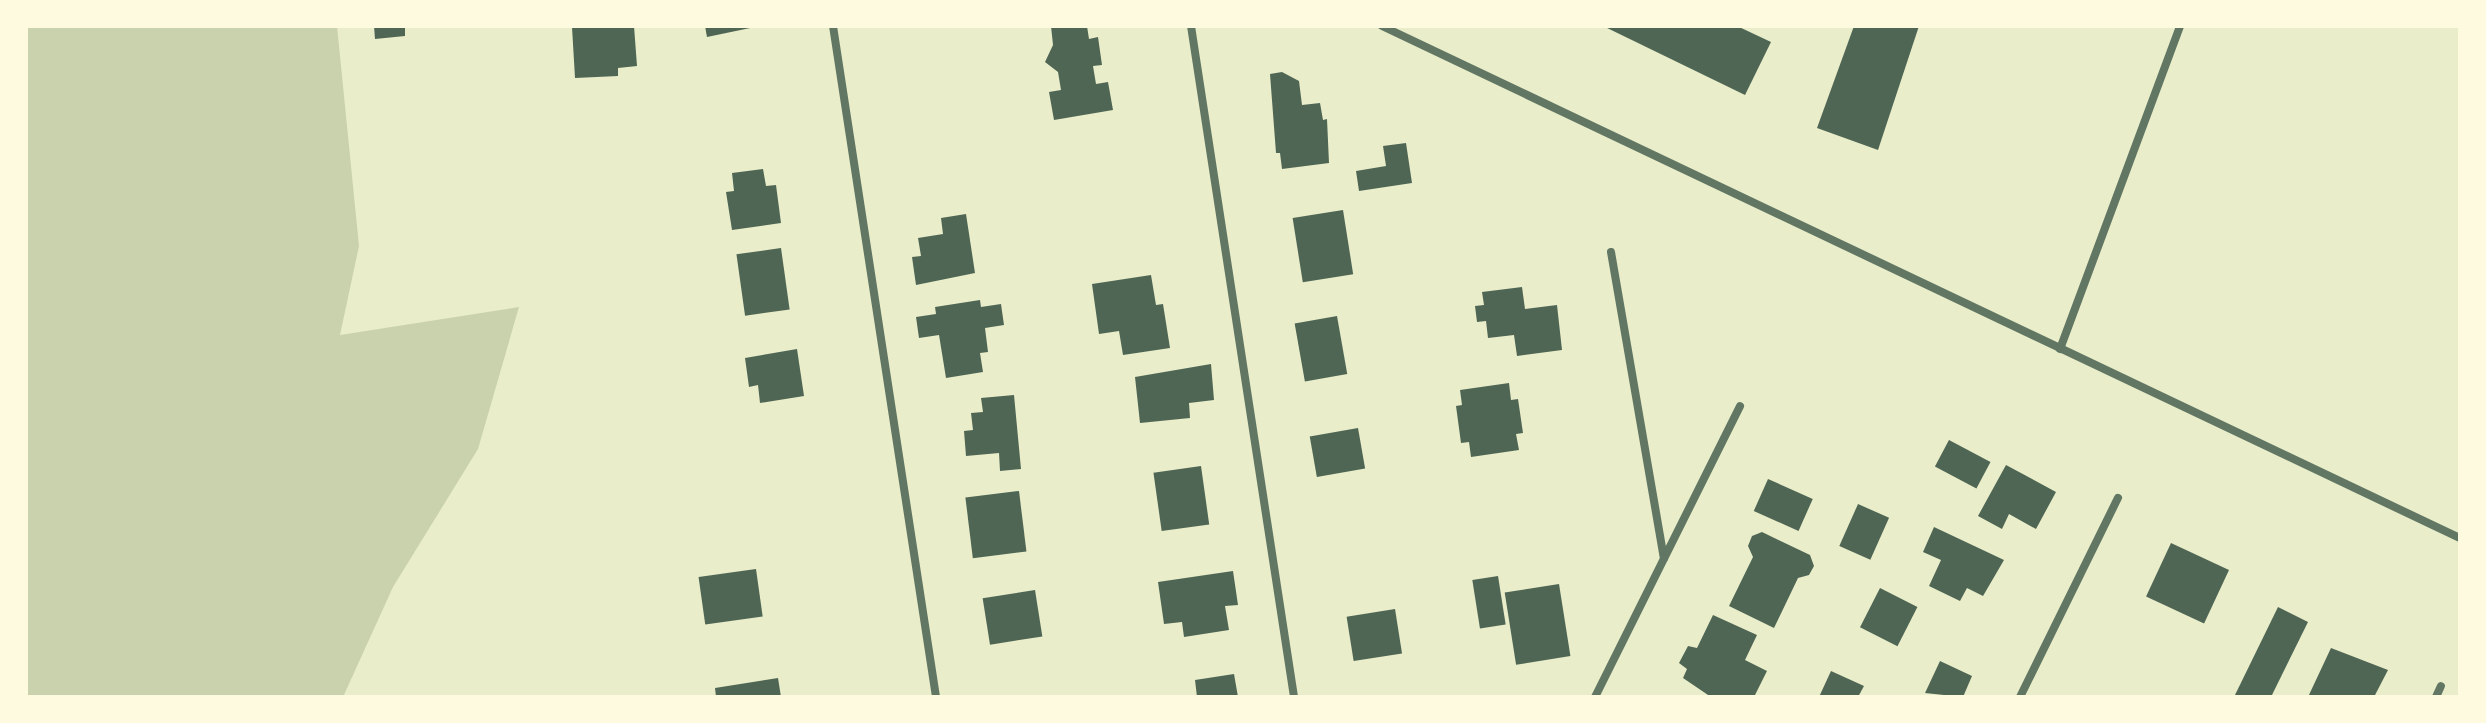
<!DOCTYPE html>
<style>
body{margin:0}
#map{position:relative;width:2486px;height:723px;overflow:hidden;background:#e9edc9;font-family:Overpass,sans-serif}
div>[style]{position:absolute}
.green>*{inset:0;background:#cad2ad}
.building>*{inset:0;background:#4f6655;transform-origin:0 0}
.minor>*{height:8px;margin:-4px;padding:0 4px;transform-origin:4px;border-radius:4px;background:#617663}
span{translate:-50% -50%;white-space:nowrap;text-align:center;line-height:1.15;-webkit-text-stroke:6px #fefae0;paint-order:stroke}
.frame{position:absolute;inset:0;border:28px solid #fefae0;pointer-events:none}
</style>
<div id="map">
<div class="green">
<i style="clip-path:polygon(26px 26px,337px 26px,359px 246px,340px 335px,519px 307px,478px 449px,393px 587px,343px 697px,26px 697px)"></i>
</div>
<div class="building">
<i style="clip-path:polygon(374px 26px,405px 26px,405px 36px,375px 39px)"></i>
<i style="clip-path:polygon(634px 26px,637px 66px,618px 68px,618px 76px,575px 78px,572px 27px)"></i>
<i style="clip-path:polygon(705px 26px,755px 26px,755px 27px,707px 37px)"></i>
<i style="clip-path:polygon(1051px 26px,1087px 26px,1089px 39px,1098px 37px,1102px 65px,1093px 66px,1096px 84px,1108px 82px,1113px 110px,1054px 120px,1049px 92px,1061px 90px,1058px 72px,1045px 62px,1053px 45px)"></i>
<i style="clip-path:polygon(1603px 26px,1737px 26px,1771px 42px,1745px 95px)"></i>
<i style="clip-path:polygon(1854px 26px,1919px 26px,1878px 150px,1817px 128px)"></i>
<i style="clip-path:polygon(1282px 72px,1299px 81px,1302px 105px,1320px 103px,1323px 120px,1327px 119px,1329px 163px,1282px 169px,1280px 153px,1276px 153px,1270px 74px)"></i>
<i style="clip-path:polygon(1406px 143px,1412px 183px,1359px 191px,1356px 171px,1386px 166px,1383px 146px)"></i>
<i style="clip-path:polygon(763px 169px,766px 186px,776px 185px,781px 223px,732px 230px,726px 192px,734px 191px,732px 173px)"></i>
<i style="left:1343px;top:210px;width:65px;height:51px;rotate:81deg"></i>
<i style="clip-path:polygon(966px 214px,975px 273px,916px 285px,912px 257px,921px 256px,918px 238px,943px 234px,941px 218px)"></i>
<i style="left:781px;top:248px;width:62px;height:45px;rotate:82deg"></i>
<i style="clip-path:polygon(1151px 275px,1156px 305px,1163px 304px,1170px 348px,1123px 355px,1119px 331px,1099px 334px,1092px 284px)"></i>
<i style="clip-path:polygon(1522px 287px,1525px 309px,1557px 305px,1562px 350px,1517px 356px,1514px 335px,1488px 338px,1486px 321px,1477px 322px,1475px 306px,1484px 305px,1482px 292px)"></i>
<i style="clip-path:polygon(980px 300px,981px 307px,1001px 304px,1004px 325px,985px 328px,988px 352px,980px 353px,983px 372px,946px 378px,939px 335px,919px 338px,916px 317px,936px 314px,935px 307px)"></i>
<i style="left:1337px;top:316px;width:59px;height:43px;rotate:80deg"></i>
<i style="clip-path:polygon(797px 349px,804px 396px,760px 403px,758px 385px,749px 387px,745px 358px)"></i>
<i style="clip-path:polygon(1211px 364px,1214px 400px,1189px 403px,1190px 418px,1140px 423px,1135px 377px)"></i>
<i style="clip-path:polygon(1509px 383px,1511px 400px,1518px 399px,1523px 433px,1516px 434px,1519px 450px,1471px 457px,1469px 442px,1461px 443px,1456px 406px,1462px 405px,1460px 390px)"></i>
<i style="clip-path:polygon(1014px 395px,1021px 469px,1000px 471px,999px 453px,966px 456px,964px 431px,973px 430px,971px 413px,983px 412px,981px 398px)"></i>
<i style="left:1358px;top:428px;width:41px;height:49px;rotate:80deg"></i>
<i style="left:1949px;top:440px;width:47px;height:30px;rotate:28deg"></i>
<i style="clip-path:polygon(2006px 465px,2056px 492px,2036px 529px,2009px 514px,2002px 529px,1978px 516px)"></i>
<i style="left:1201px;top:466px;width:59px;height:48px;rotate:82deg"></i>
<i style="left:1768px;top:479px;width:49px;height:35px;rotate:24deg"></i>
<i style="left:1019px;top:491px;width:61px;height:54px;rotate:83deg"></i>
<i style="left:1858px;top:504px;width:34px;height:46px;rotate:24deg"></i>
<i style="clip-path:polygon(1934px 527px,2004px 560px,1983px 596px,1967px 588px,1960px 601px,1929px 586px,1941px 560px,1923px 552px)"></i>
<i style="clip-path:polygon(1762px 532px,1810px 555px,1814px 566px,1809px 575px,1798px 578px,1774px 628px,1729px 606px,1753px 557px,1748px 546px,1752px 536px)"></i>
<i style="left:2171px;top:543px;width:64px;height:59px;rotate:25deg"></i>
<i style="left:756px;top:569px;width:48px;height:58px;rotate:82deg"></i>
<i style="clip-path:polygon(1233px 571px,1238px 605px,1225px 606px,1229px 630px,1184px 637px,1182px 622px,1164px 624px,1158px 582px)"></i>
<i style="left:1498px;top:576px;width:49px;height:26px;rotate:81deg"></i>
<i style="left:1559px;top:584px;width:73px;height:55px;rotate:81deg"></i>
<i style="left:1880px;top:588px;width:42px;height:44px;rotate:27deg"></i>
<i style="left:1035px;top:590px;width:47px;height:53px;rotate:81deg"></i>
<i style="clip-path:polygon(2278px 607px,2308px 622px,2271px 697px,2234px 697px)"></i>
<i style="left:1395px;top:609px;width:45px;height:49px;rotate:81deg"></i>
<i style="clip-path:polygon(1713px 615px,1757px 635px,1745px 660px,1767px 671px,1754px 697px,1711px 697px,1683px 678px,1687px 669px,1679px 663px,1688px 646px,1697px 648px)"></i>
<i style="clip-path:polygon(2331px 648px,2388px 670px,2374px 697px,2308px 697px)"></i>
<i style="clip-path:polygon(1940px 661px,1972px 676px,1963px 697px,1925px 693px)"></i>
<i style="clip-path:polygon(1831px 671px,1864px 686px,1858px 697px,1819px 697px)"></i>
<i style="clip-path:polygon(1234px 674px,1238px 697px,1197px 697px,1195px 680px)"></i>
<i style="clip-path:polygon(778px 678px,781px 697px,716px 697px,715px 688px)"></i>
</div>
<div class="minor">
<i style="left:833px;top:26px;width:679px;rotate:81.27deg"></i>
<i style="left:1191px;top:26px;width:679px;rotate:81.27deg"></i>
<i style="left:1382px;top:26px;width:1193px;rotate:25.41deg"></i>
<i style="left:1611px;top:252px;width:311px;rotate:80.2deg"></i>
<i style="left:2060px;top:349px;width:345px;rotate:-69.6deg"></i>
<i style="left:1595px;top:697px;width:325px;rotate:-63.5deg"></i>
<i style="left:2020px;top:697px;width:222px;rotate:-63.8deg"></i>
<i style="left:2436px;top:697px;width:12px;rotate:-66deg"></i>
</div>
<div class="frame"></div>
</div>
